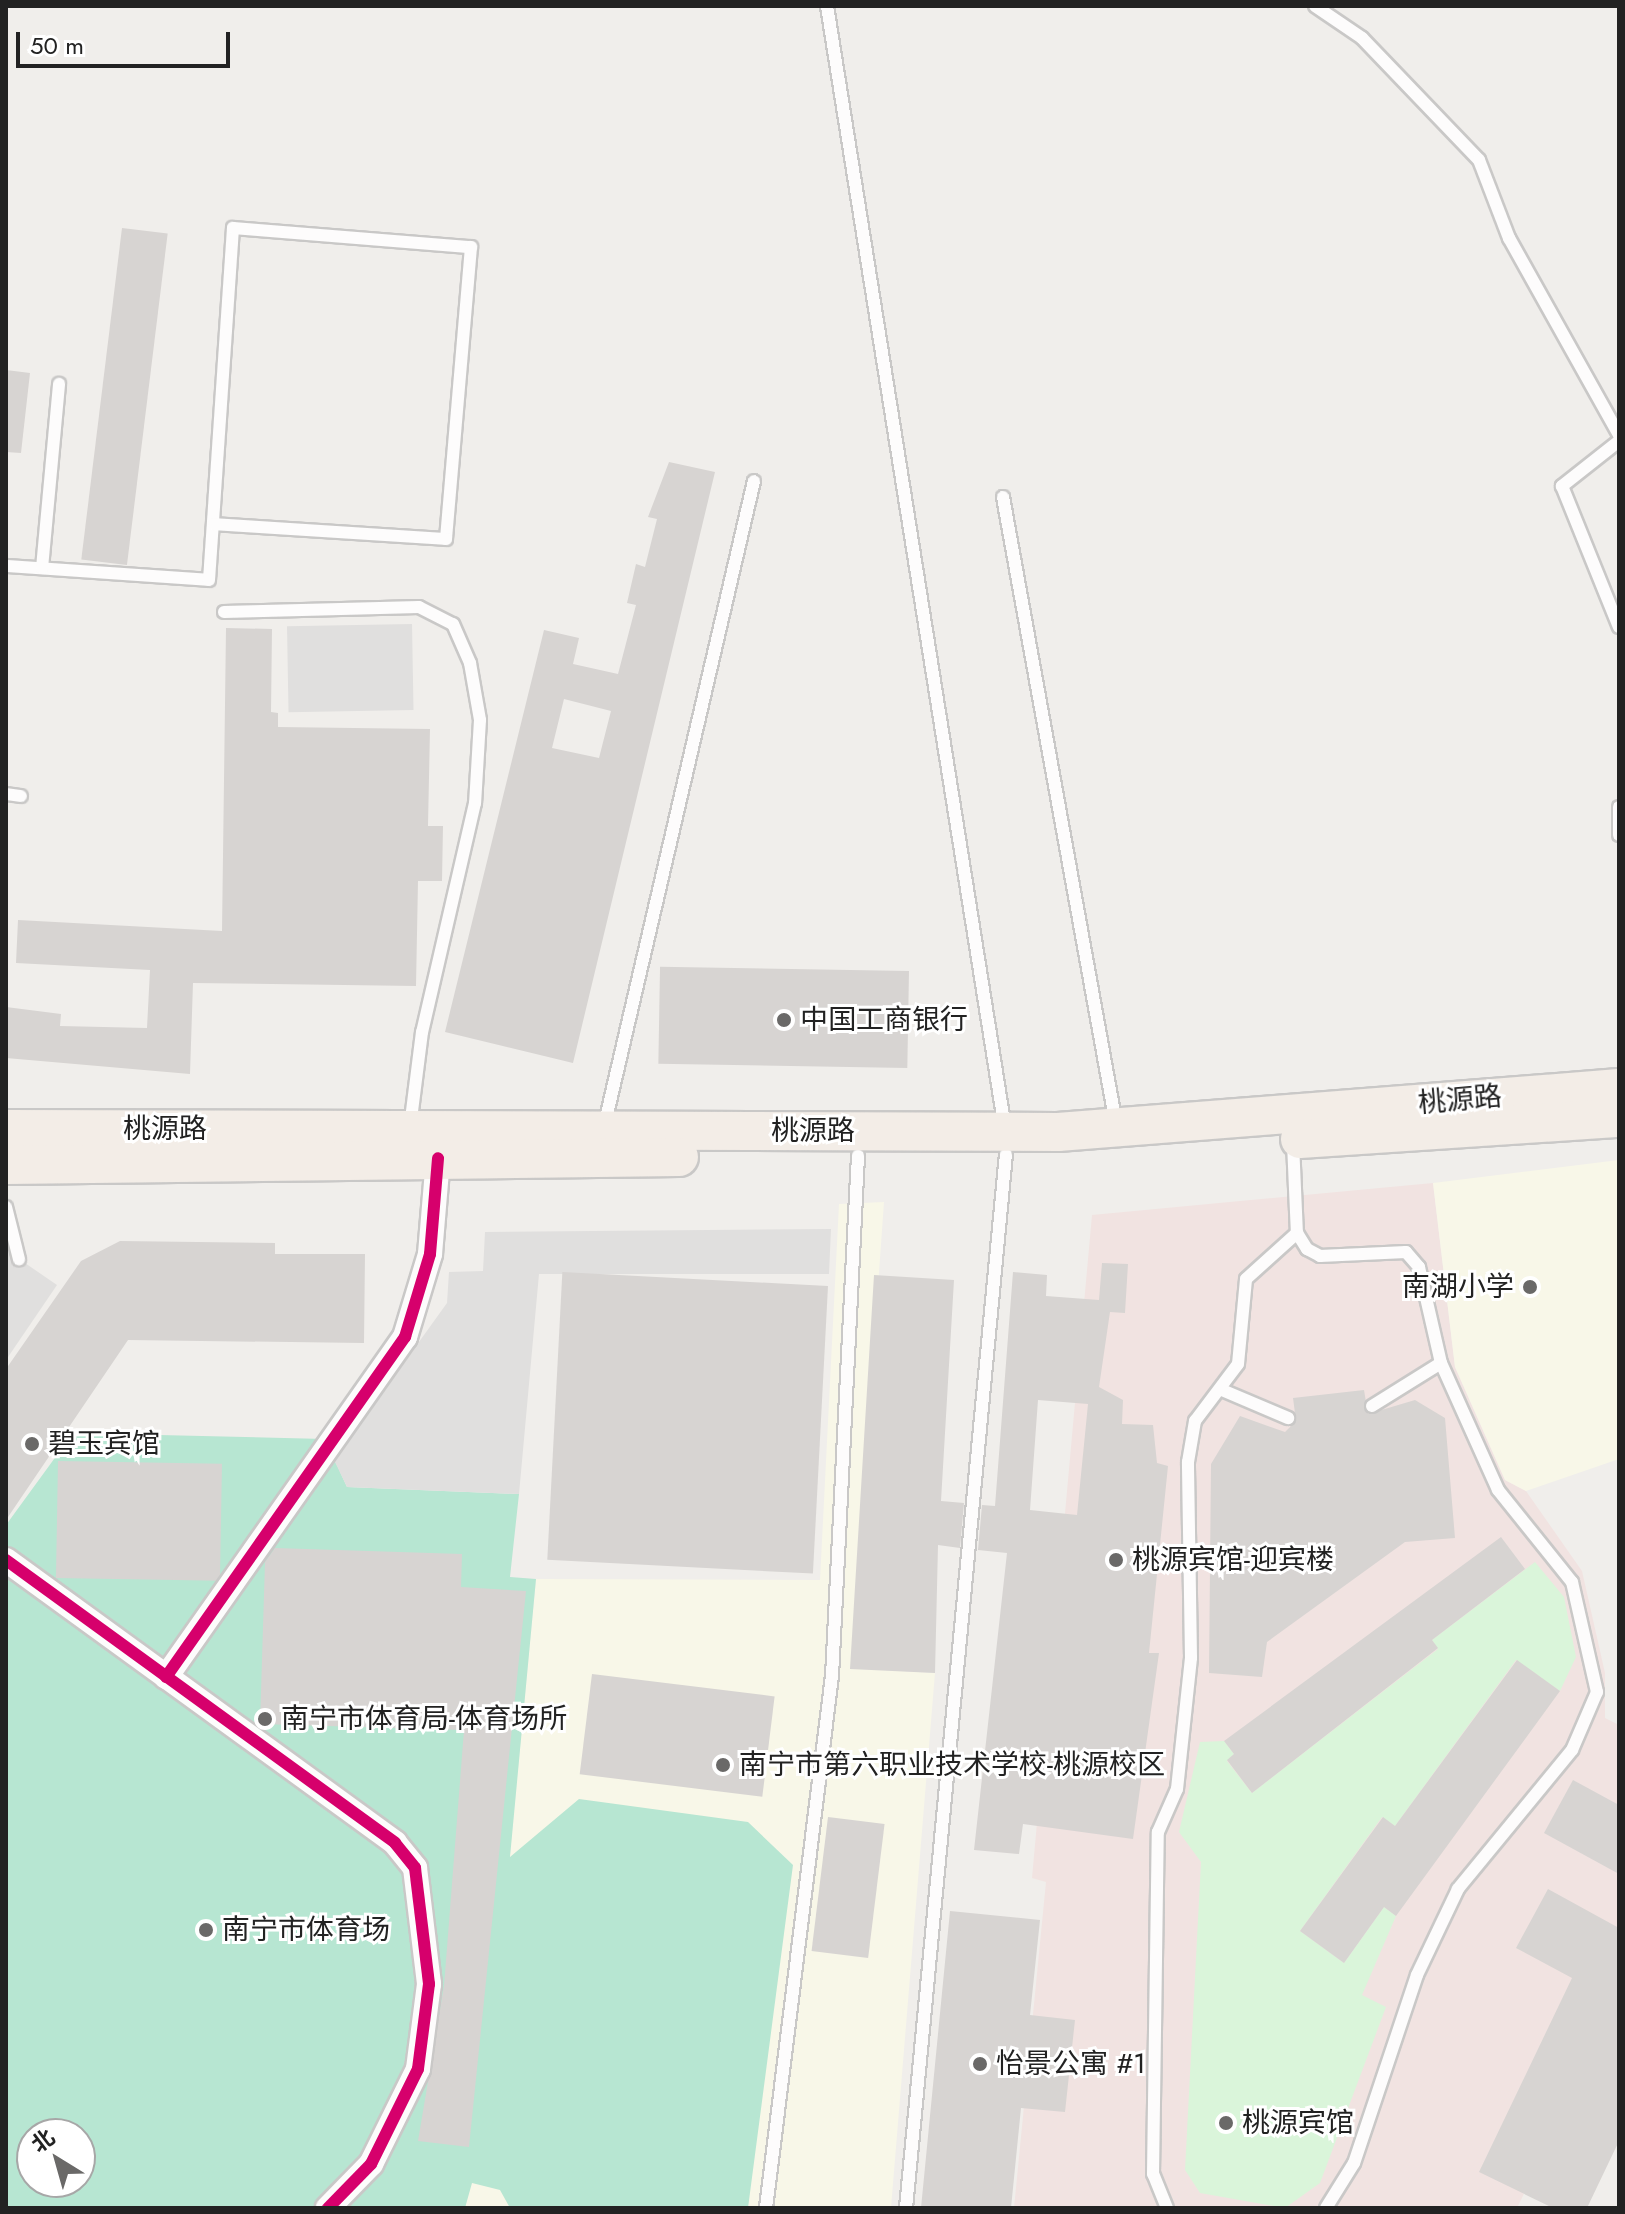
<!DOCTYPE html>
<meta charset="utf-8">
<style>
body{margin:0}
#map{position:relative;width:1625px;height:2214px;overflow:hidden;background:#f0eeeb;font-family:Jost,"Noto Sans SC",sans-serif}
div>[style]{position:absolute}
.commercial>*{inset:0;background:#f1e3e1}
.education>*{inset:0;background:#f8f7e8}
.park>*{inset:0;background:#daf5da}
.pitch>*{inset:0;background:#b7e6d2}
.parking>*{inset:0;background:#e0dfde;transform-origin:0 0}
.building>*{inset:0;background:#d7d4d2;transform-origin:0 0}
.roads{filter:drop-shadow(2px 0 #c9c8c7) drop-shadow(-2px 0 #c9c8c7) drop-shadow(0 2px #c9c8c7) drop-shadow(0 -2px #c9c8c7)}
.lane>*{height:12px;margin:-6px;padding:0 6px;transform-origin:6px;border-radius:6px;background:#fdfcfc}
.street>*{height:24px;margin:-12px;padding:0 12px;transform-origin:12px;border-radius:12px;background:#fdfcfc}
.primary>*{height:38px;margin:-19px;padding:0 19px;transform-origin:19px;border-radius:19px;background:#f3ede7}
.cycleway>*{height:12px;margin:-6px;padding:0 6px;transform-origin:6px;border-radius:6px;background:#d6006c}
.dots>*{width:22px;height:22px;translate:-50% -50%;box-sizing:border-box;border:4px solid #fff;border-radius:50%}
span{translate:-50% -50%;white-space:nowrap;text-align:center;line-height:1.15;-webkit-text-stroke:6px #fff;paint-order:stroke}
.poi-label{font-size:28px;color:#222}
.left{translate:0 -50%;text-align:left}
.right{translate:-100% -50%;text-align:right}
.street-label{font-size:28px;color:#222}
.frame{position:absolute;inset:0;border:8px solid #222;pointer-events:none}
.north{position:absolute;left:16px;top:2118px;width:80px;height:80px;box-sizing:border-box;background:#fff;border:2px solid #a7a7a7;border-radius:50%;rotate:323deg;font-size:22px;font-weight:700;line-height:32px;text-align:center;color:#222}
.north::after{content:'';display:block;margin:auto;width:28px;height:36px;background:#6a6968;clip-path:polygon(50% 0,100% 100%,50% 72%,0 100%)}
.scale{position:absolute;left:16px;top:32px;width:214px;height:36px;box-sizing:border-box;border:4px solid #222;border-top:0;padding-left:10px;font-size:24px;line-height:28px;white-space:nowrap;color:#222;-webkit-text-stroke:6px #fff;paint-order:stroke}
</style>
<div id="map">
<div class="commercial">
<i style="clip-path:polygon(1433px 1183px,1455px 1367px,1505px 1480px,1526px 1491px,1582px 1571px,1605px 1673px,1605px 1718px,1619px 1725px,1619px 1998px,1517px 2208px,1014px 2208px,1046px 1882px,1032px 1878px,1092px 1215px)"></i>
</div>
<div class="education">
<i style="clip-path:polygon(1619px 1160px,1619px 1459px,1526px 1491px,1505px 1480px,1455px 1367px,1433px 1183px)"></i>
<i style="clip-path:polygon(884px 1202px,851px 1668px,935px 1673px,891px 2208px,465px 2208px,501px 1947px,536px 1579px,820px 1580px,839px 1204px)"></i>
</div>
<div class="park">
<i style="clip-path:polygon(1535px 1562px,1564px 1597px,1576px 1657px,1560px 1691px,1516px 1660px,1395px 1826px,1382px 1817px,1300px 1931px,1344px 1963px,1384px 1907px,1396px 1916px,1362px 1995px,1386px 2007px,1320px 2183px,1285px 2208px,1200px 2193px,1185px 2170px,1201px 1862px,1179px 1832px,1200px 1742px,1224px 1741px,1234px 1754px,1227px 1761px,1252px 1793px,1438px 1649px,1432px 1640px)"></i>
</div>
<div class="pitch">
<i style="clip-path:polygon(evenodd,73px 1433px,325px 1439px,347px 1487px,519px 1494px,510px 1577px,536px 1579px,510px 1857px,579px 1799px,748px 1822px,793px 1865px,748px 2208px,510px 2208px,500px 2190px,472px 2183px,465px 2208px,6px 2208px,6px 1525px,73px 1433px,32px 2134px,80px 2134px,80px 2182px,32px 2182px,32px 2134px)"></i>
</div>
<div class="parking">
<i style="left:412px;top:624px;width:86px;height:125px;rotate:89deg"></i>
<i style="clip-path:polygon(831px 1229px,829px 1274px,539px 1274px,519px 1494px,347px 1487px,334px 1460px,447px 1303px,449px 1272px,483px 1271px,485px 1232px)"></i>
<i style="clip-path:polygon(6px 1250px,57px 1285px,6px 1360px)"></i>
</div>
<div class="building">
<i style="left:122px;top:228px;width:46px;height:334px;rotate:7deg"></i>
<i style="clip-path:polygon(6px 370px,30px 373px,21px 453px,6px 452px)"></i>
<i style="clip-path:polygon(evenodd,669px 462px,715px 472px,573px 1063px,445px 1032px,544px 630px,579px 638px,573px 664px,618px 674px,636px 605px,627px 603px,636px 564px,645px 567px,657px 519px,648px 517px,669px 462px,564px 699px,611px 711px,599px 758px,552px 748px,564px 699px)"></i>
<i style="clip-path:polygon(226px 628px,272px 629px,271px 712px,278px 713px,278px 727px,430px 729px,428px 826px,443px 826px,442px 881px,418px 881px,416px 986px,193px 983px,190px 1074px,6px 1058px,6px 1007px,61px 1014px,60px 1026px,147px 1028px,150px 970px,16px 963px,18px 920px,222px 931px)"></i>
<i style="left:909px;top:971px;width:97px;height:249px;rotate:91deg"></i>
<i style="clip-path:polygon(120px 1241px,275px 1243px,275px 1254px,365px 1254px,364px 1343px,128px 1340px,6px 1520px,6px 1369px,81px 1261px)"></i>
<i style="clip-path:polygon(evenodd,1102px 1263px,1128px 1264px,1125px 1313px,1110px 1312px,1099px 1387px,1123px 1400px,1122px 1424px,1153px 1425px,1157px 1463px,1168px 1466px,1149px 1653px,1159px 1653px,1133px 1839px,1023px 1824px,1019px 1854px,974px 1850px,1007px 1553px,978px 1550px,982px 1505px,995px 1506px,1013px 1272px,1047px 1275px,1046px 1296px,1099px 1300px,1102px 1263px,1038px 1400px,1088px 1404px,1077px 1515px,1030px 1510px,1038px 1400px)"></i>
<i style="clip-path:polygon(874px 1275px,954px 1280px,941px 1501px,964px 1503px,960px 1548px,938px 1545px,935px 1673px,850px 1669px)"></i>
<i style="left:828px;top:1286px;width:288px;height:266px;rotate:93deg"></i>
<i style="clip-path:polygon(1364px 1390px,1368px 1414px,1415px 1400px,1445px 1418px,1455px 1538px,1405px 1542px,1267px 1642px,1262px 1677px,1209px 1673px,1211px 1464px,1240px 1416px,1285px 1432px,1296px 1421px,1293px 1398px)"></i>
<i style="left:58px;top:1461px;width:164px;height:117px;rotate:1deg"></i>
<i style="clip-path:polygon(1501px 1537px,1525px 1569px,1432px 1640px,1438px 1648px,1252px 1793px,1227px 1760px,1234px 1754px,1224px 1741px)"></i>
<i style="clip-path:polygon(275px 1548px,462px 1554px,461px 1587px,526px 1591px,469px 2147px,418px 2141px,444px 1986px,464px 1730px,260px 1724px,265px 1562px)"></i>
<i style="clip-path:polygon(1517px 1660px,1560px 1691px,1396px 1916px,1384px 1907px,1344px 1963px,1300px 1931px,1383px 1817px,1395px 1826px)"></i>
<i style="left:592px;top:1674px;width:184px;height:101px;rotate:7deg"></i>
<i style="clip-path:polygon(1573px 1780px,1619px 1805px,1619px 1874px,1544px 1833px)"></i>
<i style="left:828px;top:1817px;width:57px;height:135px;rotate:7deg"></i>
<i style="clip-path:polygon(1548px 1889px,1619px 1928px,1619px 2141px,1587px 2208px,1553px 2208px,1479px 2172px,1572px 1978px,1516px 1948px)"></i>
<i style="clip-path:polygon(950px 1911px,1040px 1920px,1030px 2015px,1075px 2020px,1065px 2112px,1021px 2108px,1011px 2208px,921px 2208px)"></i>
</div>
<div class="roads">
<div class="lane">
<i style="left:827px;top:6px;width:1137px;rotate:80.99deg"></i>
<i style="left:1315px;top:6px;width:57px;rotate:34.2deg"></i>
<i style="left:1362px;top:38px;width:169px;rotate:46.2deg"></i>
<i style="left:1479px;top:160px;width:84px;rotate:69deg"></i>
<i style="left:1509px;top:238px;width:226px;rotate:60.8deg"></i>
<i style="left:1619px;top:441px;width:73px;rotate:141.7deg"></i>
<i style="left:1562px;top:486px;width:152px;rotate:68deg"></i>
<i style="left:1003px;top:497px;width:637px;rotate:79.78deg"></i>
<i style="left:6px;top:566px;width:203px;rotate:3.9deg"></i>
<i style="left:209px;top:580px;width:353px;rotate:-86.1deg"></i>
<i style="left:233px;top:228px;width:239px;rotate:4.6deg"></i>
<i style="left:471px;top:247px;width:293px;rotate:94.9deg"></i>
<i style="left:446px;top:539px;width:232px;rotate:-176.3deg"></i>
<i style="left:42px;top:568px;width:185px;rotate:-84.7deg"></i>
<i style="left:224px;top:612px;width:195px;rotate:-1.5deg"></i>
<i style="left:419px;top:607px;width:38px;rotate:27deg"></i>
<i style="left:453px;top:624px;width:43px;rotate:66.4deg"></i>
<i style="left:470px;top:663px;width:58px;rotate:80deg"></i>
<i style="left:480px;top:720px;width:83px;rotate:93.4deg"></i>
<i style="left:475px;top:803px;width:235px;rotate:103deg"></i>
<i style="left:422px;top:1032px;width:96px;rotate:97.2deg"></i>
<i style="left:6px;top:794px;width:15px;rotate:8deg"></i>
<i style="left:1619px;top:807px;width:28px;rotate:90deg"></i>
<i style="left:604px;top:1127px;width:663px;rotate:-76.93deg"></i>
<i style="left:1293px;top:1143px;width:90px;rotate:87.5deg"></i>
<i style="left:1297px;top:1233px;width:19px;rotate:58deg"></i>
<i style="left:1307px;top:1249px;width:15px;rotate:28deg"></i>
<i style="left:1320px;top:1256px;width:86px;rotate:-2.7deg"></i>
<i style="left:1406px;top:1252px;width:20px;rotate:49deg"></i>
<i style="left:1419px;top:1267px;width:98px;rotate:77.1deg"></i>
<i style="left:1441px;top:1363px;width:139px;rotate:65.8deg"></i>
<i style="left:1498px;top:1490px;width:118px;rotate:51.2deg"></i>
<i style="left:1572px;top:1582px;width:113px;rotate:77.2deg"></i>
<i style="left:1597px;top:1692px;width:63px;rotate:113.3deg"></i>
<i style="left:1572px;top:1750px;width:180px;rotate:129.4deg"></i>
<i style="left:1458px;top:1889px;width:95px;rotate:115.5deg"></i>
<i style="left:1417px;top:1975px;width:198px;rotate:108.5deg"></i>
<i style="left:1354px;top:2163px;width:53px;rotate:121.9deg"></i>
<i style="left:6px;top:1207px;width:54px;rotate:76deg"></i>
<i style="left:1222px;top:1390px;width:72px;rotate:23deg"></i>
<i style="left:1372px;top:1406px;width:81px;rotate:-31.9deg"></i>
<i style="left:766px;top:2208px;width:536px;rotate:-82.93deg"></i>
<i style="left:832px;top:1676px;width:521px;rotate:-87.14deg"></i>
<i style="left:906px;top:2208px;width:1058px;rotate:-84.58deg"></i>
<i style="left:1167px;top:2208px;width:37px;rotate:-112deg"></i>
<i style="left:1153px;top:2174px;width:342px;rotate:-89.2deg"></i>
<i style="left:1158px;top:1832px;width:47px;rotate:-66.2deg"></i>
<i style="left:1177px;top:1789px;width:132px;rotate:-83.9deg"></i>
<i style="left:1191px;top:1658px;width:196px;rotate:-90.9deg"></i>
<i style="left:1188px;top:1462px;width:42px;rotate:-80.3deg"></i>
<i style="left:1195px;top:1421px;width:71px;rotate:-53deg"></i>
<i style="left:1238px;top:1364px;width:85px;rotate:-84.6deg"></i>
<i style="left:1246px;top:1279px;width:69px;rotate:-42deg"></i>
</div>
<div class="street">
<i style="left:6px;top:1560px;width:481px;rotate:36deg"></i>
<i style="left:395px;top:1843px;width:32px;rotate:51deg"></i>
<i style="left:415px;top:1868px;width:117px;rotate:83.1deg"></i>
<i style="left:429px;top:1984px;width:86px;rotate:97.4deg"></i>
<i style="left:418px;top:2069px;width:106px;rotate:116.3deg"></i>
<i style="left:371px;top:2164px;width:62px;rotate:134.3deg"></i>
<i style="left:166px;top:1677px;width:416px;rotate:-54.9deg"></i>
<i style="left:405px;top:1337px;width:87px;rotate:-73.2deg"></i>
<i style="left:430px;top:1254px;width:96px;rotate:-85.2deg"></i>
</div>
<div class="primary">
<i style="left:6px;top:1129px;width:1052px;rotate:0.16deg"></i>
<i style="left:1058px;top:1132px;width:563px;rotate:-4.48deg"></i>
<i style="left:1300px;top:1139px;width:320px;rotate:-3.8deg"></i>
<i style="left:6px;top:1165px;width:673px;rotate:-0.68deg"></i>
</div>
</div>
<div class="cycleway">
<i style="left:6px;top:1560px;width:481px;rotate:36deg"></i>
<i style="left:395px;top:1843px;width:32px;rotate:51deg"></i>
<i style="left:415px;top:1868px;width:117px;rotate:83.1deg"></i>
<i style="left:429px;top:1984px;width:86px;rotate:97.4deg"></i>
<i style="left:418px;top:2069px;width:106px;rotate:116.3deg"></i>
<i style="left:371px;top:2164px;width:62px;rotate:134.3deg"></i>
<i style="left:166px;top:1677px;width:416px;rotate:-54.9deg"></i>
<i style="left:405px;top:1337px;width:87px;rotate:-73.2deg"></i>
<i style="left:430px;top:1254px;width:96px;rotate:-85.2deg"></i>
</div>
<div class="dots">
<i style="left:784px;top:1020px;background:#6a6968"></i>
<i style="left:1530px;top:1287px;background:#6a6968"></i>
<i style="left:32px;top:1444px;background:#6a6968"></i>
<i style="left:1116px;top:1560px;background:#6a6968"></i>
<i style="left:265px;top:1719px;background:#6a6968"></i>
<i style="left:723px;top:1765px;background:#6a6968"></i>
<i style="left:206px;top:1930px;background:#6a6968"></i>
<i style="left:980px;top:2064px;background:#6a6968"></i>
<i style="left:1226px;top:2123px;background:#6a6968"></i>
</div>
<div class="poi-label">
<span class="left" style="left:800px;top:1020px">中国工商银行</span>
<span class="right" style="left:1514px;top:1287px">南湖小学</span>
<span class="left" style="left:48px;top:1444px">碧玉宾馆</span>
<span class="left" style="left:1132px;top:1560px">桃源宾馆-迎宾楼</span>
<span class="left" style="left:281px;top:1719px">南宁市体育局-体育场所</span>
<span class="left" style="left:739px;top:1765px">南宁市第六职业技术学校-桃源校区</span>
<span class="left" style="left:222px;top:1930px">南宁市体育场</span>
<span class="left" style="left:996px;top:2064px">怡景公寓 #1</span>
<span class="left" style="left:1242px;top:2123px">桃源宾馆</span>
</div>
<div class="street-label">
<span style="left:1460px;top:1100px;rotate:-5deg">桃源路</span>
<span style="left:165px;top:1129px">桃源路</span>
<span style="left:813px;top:1131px">桃源路</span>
</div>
<div class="frame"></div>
<div class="north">北</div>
<div class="scale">50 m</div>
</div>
